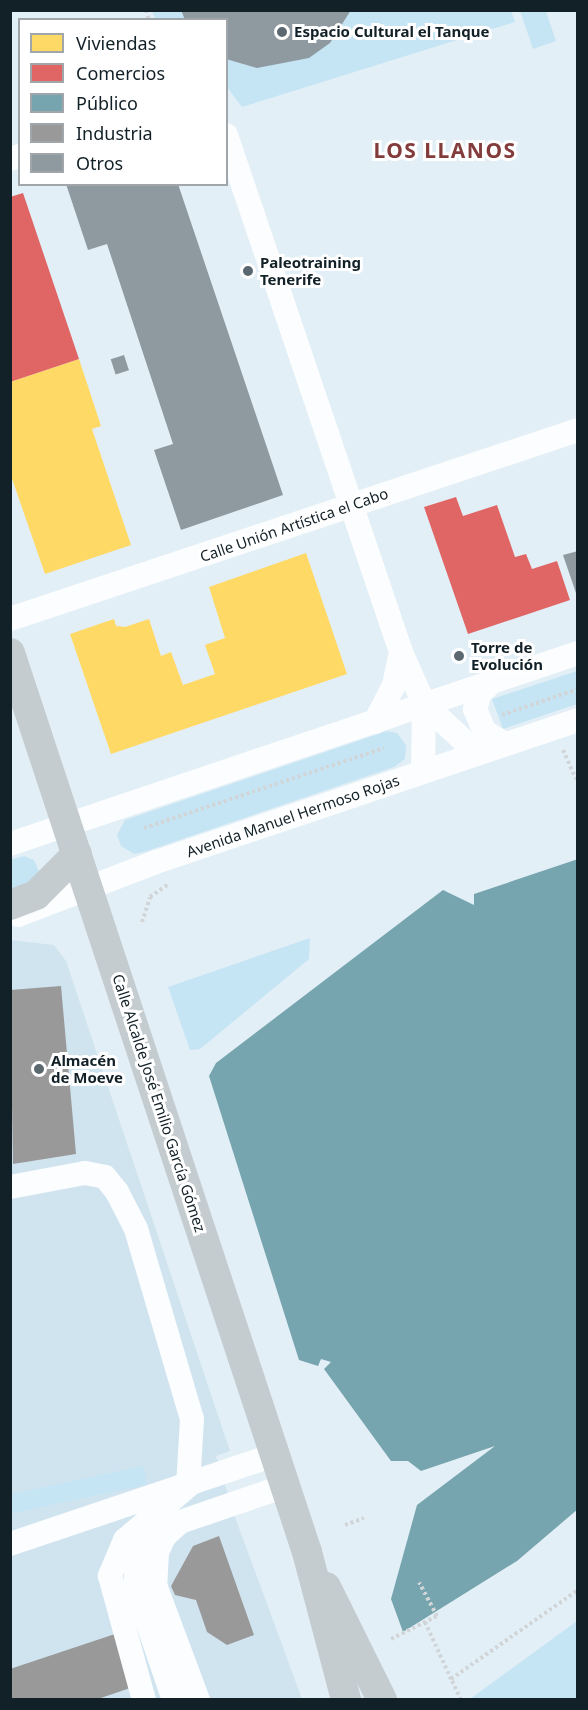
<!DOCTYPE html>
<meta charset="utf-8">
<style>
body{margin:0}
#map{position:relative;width:588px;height:1710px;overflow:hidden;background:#e3eff6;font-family:"Noto Sans",sans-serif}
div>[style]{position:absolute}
.built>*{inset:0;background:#d0e4f0}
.green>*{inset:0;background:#c5e5f5;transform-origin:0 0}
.homes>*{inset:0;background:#ffd966}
.shops>*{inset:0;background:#e06666}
.public>*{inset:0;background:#76a5af}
.industry>*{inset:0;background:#999}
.building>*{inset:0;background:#8e9aa0;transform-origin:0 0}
.path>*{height:4px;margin-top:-2px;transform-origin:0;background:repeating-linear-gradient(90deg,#d1d5d7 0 3px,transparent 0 6px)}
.minor>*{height:24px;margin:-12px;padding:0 12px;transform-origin:12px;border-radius:12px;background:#fbfdfe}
.major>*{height:30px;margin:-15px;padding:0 15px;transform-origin:15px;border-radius:15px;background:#c4ccd0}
.dots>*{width:16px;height:16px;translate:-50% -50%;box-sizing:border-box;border:3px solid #fff;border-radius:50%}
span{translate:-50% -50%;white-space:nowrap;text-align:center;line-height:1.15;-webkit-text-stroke:6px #fff;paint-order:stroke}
.poi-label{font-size:15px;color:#122027;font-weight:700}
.left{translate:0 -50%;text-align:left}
.street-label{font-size:15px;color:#122027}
.district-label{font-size:21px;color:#833b3b;font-weight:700;letter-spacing:1.5px}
.frame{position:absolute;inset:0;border:12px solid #122027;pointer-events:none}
.legend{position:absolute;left:18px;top:18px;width:210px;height:168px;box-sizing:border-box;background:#fff;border:2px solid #a0a6a9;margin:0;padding:8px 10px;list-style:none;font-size:18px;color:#122027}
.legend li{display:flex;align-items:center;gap:12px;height:30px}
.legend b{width:30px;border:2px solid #a0a6a9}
</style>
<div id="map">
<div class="built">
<i style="clip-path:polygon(10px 940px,54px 945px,66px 961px,230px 1451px,216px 1456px,235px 1517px,302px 1699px,11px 1699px)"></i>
</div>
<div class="green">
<i style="clip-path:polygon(511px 10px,515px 22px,242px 107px,227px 87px,226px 20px,155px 19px,152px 11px)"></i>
<i style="clip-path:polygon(520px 11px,546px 11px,556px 41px,533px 49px)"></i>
<i style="clip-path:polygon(577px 671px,577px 704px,503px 729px,492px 699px)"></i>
<i style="clip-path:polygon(387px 731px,397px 733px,406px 745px,405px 759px,394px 767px,144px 852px,134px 854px,121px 846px,117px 835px,125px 820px)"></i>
<i style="clip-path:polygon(24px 856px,34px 860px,41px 876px,10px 897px,10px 860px)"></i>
<i style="clip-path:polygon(310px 938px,309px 959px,200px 1049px,190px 1050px,168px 987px)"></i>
<i style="left:143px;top:1466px;width:19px;height:139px;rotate:78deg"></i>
<i style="clip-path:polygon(577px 1621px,577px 1699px,470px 1699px)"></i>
</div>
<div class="homes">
<i style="clip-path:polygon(79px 359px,101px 426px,92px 429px,131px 545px,45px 574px,10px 473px,10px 382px)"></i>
<i style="clip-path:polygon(306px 553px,347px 674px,111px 754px,70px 634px,114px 619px,116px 626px,125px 627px,149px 619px,161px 656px,171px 652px,183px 685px,215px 674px,205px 645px,225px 638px,209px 587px)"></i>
</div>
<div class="shops">
<i style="clip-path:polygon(23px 193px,79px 359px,10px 382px,10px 197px)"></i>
<i style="clip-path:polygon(456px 497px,463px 516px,497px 505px,515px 557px,526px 554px,532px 569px,557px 561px,570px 600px,468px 634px,424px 507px)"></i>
</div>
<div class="public">
<i style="clip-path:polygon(578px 859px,578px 1509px,517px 1561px,403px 1632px,391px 1599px,417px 1505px,495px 1446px,421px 1471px,408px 1461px,391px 1461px,324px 1369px,331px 1362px,321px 1359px,318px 1366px,299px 1360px,209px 1076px,216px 1063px,443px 890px,474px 905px,474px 894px)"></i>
</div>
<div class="industry">
<i style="clip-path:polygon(61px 986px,76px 1154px,13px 1164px,10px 990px)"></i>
<i style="clip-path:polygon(219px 1536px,254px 1635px,227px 1645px,207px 1632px,196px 1600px,175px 1595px,171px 1586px,193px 1546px)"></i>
<i style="clip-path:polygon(115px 1634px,133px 1687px,95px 1700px,10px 1700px,10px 1669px)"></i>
</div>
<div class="building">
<i style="clip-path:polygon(181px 10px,351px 10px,330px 43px,309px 58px,257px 68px,226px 59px,226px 20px,185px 20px)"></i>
<i style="clip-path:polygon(66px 184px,178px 184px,283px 495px,181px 530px,154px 450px,173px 444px,107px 244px,88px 250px)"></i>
<i style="left:124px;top:355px;width:16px;height:14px;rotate:72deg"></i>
<i style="clip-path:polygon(578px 551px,578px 596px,577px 596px,563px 555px)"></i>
</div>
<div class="path">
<i style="left:146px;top:10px;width:10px;rotate:73deg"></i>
<i style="left:502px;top:715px;width:80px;rotate:-18.9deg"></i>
<i style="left:563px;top:750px;width:32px;rotate:66deg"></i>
<i style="left:144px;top:828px;width:253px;rotate:-18.4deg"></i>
<i style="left:142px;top:922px;width:26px;rotate:-72deg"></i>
<i style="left:150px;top:897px;width:21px;rotate:-35deg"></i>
<i style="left:345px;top:1525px;width:20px;rotate:-20deg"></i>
<i style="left:425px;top:1622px;width:63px;rotate:65.5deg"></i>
<i style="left:391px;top:1639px;width:51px;rotate:-26.6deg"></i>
<i style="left:437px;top:1616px;width:38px;rotate:-118deg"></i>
<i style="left:461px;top:1700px;width:23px;rotate:-115deg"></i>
<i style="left:451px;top:1679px;width:155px;rotate:-35deg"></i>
</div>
<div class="minor">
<i style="left:226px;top:135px;width:546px;rotate:71.3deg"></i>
<i style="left:401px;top:652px;width:57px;rotate:66.1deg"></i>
<i style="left:424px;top:704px;width:72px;rotate:42.8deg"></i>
<i style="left:10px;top:159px;width:10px;rotate:-17deg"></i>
<i style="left:10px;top:619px;width:599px;rotate:-18.4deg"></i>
<i style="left:492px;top:682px;width:16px;rotate:137deg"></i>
<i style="left:480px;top:693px;width:17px;rotate:107deg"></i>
<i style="left:475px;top:709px;width:25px;rotate:67deg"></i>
<i style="left:485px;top:732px;width:23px;rotate:31deg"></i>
<i style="left:375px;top:722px;width:42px;rotate:-62.8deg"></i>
<i style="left:394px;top:685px;width:34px;rotate:-78deg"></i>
<i style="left:423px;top:772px;width:68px;rotate:-89.2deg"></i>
<i style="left:10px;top:844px;width:599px;rotate:-18.59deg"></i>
<i style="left:18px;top:915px;width:148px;rotate:-21deg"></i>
<i style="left:156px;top:862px;width:445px;rotate:-18.6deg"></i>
<i style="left:10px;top:1187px;width:76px;rotate:-10.6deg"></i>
<i style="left:85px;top:1173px;width:20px;rotate:11deg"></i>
<i style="left:105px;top:1177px;width:19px;rotate:51deg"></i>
<i style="left:117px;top:1192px;width:42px;rotate:62.8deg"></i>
<i style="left:136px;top:1229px;width:198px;rotate:73.6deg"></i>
<i style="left:192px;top:1419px;width:67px;rotate:93.4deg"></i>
<i style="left:188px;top:1486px;width:83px;rotate:139.4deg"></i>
<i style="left:125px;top:1540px;width:39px;rotate:113deg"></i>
<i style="left:110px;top:1576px;width:129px;rotate:74.7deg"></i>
<i style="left:165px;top:1535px;width:19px;rotate:115deg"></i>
<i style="left:157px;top:1552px;width:33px;rotate:93deg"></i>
<i style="left:155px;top:1585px;width:123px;rotate:69.5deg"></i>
<i style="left:10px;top:1544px;width:280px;rotate:-18.6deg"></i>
<i style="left:174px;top:1700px;width:120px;rotate:-108.9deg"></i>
<i style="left:135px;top:1586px;width:25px;rotate:-85deg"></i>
<i style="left:137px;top:1561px;width:58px;rotate:-42.2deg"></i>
<i style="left:180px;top:1522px;width:111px;rotate:-18.9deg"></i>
</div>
<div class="major">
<i style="left:10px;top:653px;width:947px;rotate:71.72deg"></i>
<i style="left:307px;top:1552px;width:153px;rotate:75.2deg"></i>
<i style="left:10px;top:905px;width:28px;rotate:-21deg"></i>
<i style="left:36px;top:895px;width:58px;rotate:-45deg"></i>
<i style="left:326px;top:1587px;width:126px;rotate:63.6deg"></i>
</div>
<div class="dots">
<i style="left:282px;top:32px;background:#5b686f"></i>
<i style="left:248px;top:271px;background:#5b686f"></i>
<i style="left:459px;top:656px;background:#5b686f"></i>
<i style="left:39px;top:1069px;background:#5b686f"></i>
</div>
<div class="poi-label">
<span class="left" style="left:294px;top:32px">Espacio Cultural el Tanque</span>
<span class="left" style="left:260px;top:271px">Paleotraining<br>Tenerife</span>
<span class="left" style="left:471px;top:656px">Torre de<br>Evolución</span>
<span class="left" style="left:51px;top:1069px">Almacén<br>de Moeve</span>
</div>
<div class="street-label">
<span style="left:294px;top:525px;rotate:-19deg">Calle Unión Artística el Cabo</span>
<span style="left:293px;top:816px;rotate:-19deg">Avenida Manuel Hermoso Rojas</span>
<span style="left:159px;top:1103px;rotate:72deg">Calle Alcalde José Emilio García Gómez</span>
</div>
<div class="district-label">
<span style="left:445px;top:150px">LOS LLANOS</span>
</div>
<div class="frame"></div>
<ul class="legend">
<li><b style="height:16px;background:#ffd966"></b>Viviendas</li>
<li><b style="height:16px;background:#e06666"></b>Comercios</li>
<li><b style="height:16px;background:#76a5af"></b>Público</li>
<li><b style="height:16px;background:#999"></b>Industria</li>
<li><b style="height:16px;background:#8e9aa0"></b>Otros</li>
</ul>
</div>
